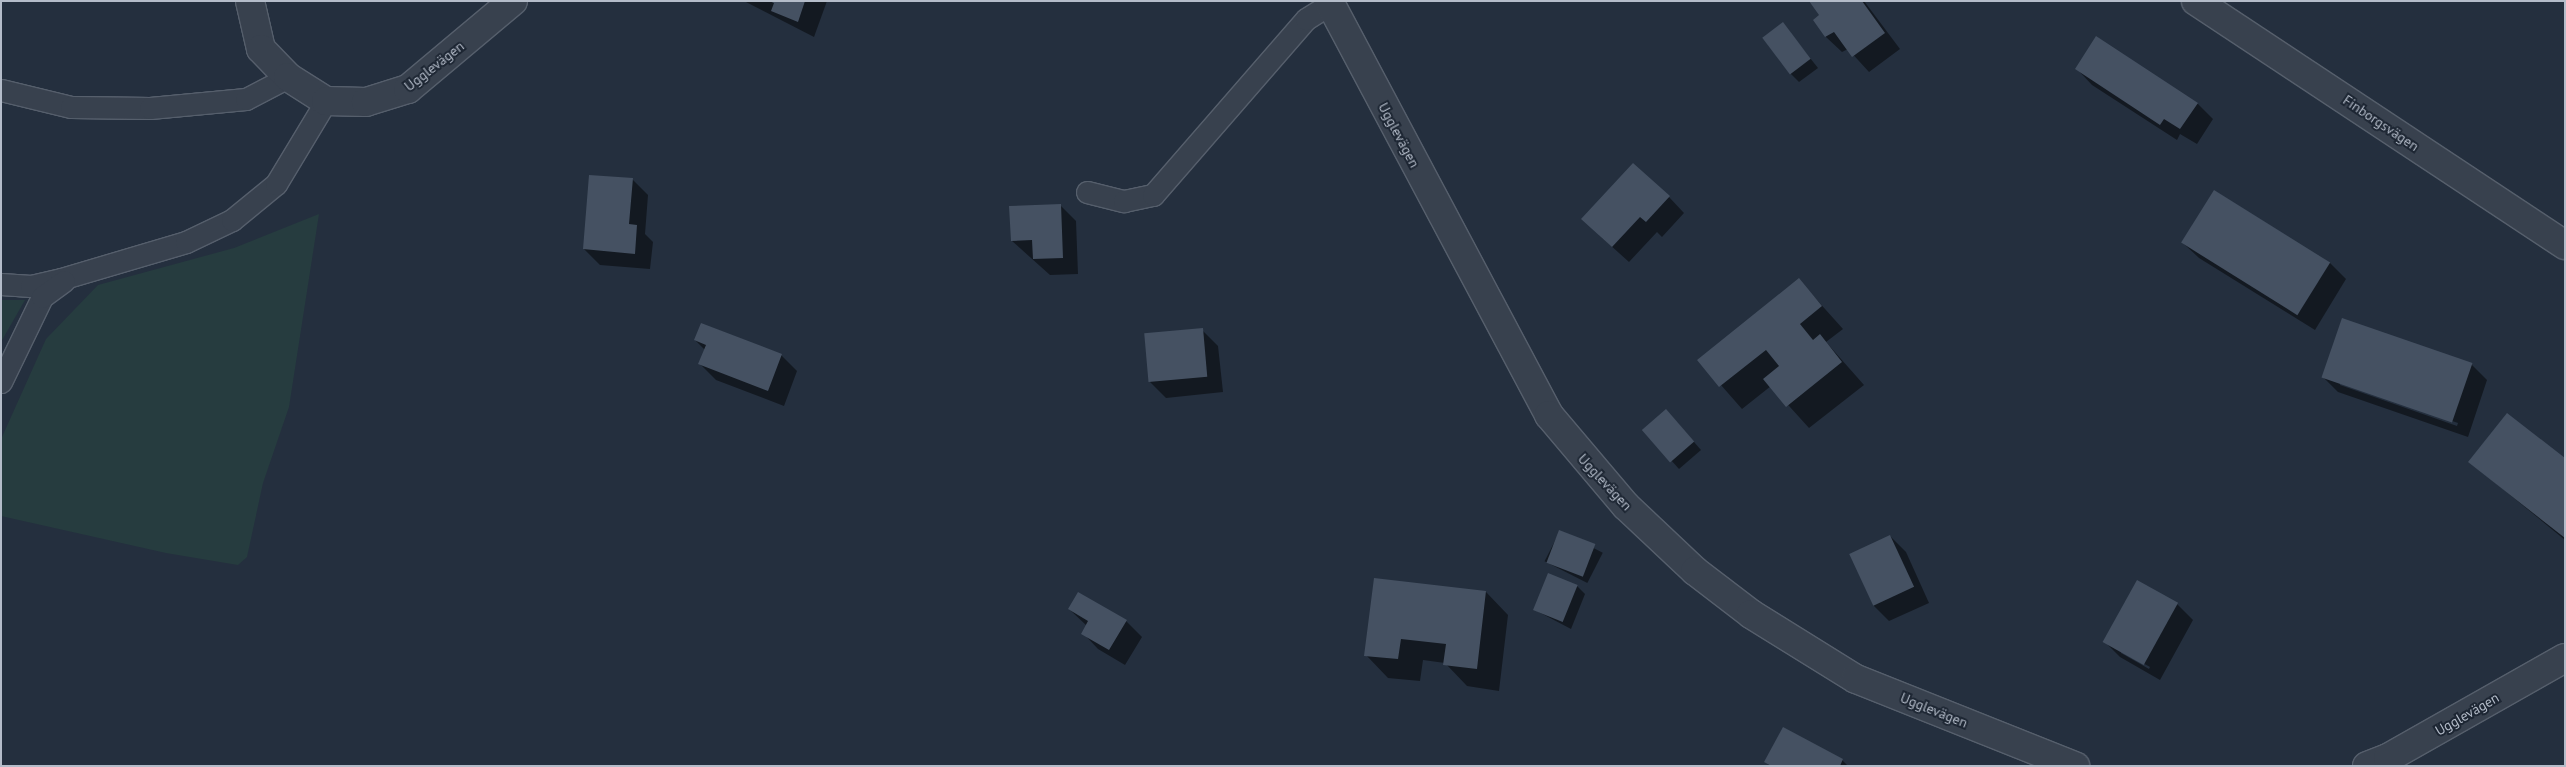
<!DOCTYPE html>
<meta charset="utf-8">
<style>
body{margin:0}
#map{position:relative;width:2566px;height:767px;overflow:hidden;background:#242f3e;font-family:"PT Sans",sans-serif}
div>[style]{position:absolute}
.green>*{inset:0;background:#263c3f}
.shadow>*{inset:0;background:#0007;transform-origin:0 0}
.building>*{inset:0;background:#455162;transform-origin:0 0}
.roads{filter:drop-shadow(1px 0 #565f6c) drop-shadow(-1px 0 #565f6c) drop-shadow(0 1px #565f6c) drop-shadow(0 -1px #565f6c)}
.service>*{height:21px;margin:-10.5px;padding:0 10.5px;transform-origin:10.5px;border-radius:10.5px;background:#38414e}
.minor>*{height:28px;margin:-14px;padding:0 14px;transform-origin:14px;border-radius:14px;background:#38414e}
span{translate:-50% -50%;white-space:nowrap;text-align:center;line-height:1.15;-webkit-text-stroke:4px #1d2633;paint-order:stroke}
.street-label{font-size:14px;color:#b4bcc9}
.frame{position:absolute;inset:0;border:2px solid #b4bcc9;pointer-events:none}
</style>
<div id="map">
<div class="green">
<i style="clip-path:polygon(319px 214px,289px 407px,263px 483px,247px 557px,238px 565px,166px 553px,1px 516px,2px 437px,46px 339px,98px 285px,234px 248px)"></i>
<i style="clip-path:polygon(1px 300px,25px 300px,1px 342px)"></i>
</div>
<div class="shadow">
<i style="clip-path:polygon(744px 1px,827px 1px,814px 37px)"></i>
<i style="clip-path:polygon(1810px 1px,1864px 1px,1900px 49px,1869px 72px,1848px 49px,1842px 52px,1826px 37px,1814px 20px,1821px 16px)"></i>
<i style="clip-path:polygon(1783px 24px,1818px 68px,1799px 82px,1791px 74px)"></i>
<i style="clip-path:polygon(2097px 38px,2198px 104px,2213px 119px,2197px 144px,2180px 134px,2177px 140px,2092px 85px,2077px 69px)"></i>
<i style="clip-path:polygon(632px 179px,648px 195px,645px 234px,653px 242px,650px 269px,600px 265px,584px 249px)"></i>
<i style="clip-path:polygon(1669px 197px,1684px 213px,1662px 237px,1657px 232px,1629px 262px,1599px 235px)"></i>
<i style="clip-path:polygon(1060px 205px,1076px 221px,1078px 274px,1050px 275px,1012px 241px)"></i>
<i style="clip-path:polygon(2183px 243px,2330px 263px,2346px 279px,2315px 330px,2199px 258px)"></i>
<i style="clip-path:polygon(1799px 280px,1843px 329px,1826px 342px,1864px 385px,1809px 428px,1771px 386px,1742px 409px,1699px 360px)"></i>
<i style="clip-path:polygon(1202px 330px,1218px 346px,1223px 392px,1166px 398px,1150px 382px)"></i>
<i style="clip-path:polygon(695px 340px,781px 355px,797px 371px,784px 406px,716px 380px,700px 364px,705px 350px)"></i>
<i style="clip-path:polygon(evenodd,2471px 364px,2487px 380px,2468px 437px,2338px 392px,2323px 377px,2471px 364px,2340px 382px,2458px 423px,2457px 426px,2340px 385px,2340px 382px)"></i>
<i style="clip-path:polygon(1674px 419px,1701px 450px,1679px 469px,1644px 430px)"></i>
<i style="clip-path:polygon(2565px 460px,2565px 540px,2470px 462px)"></i>
<i style="left:1560px;top:531px;width:48px;height:34px;rotate:27deg"></i>
<i style="clip-path:polygon(1890px 536px,1906px 552px,1929px 603px,1889px 621px,1873px 605px)"></i>
<i style="clip-path:polygon(1577px 586px,1585px 594px,1571px 629px,1535px 610px)"></i>
<i style="clip-path:polygon(1486px 592px,1508px 615px,1499px 691px,1467px 686px,1445px 663px,1423px 660px,1420px 681px,1388px 678px,1366px 655px)"></i>
<i style="clip-path:polygon(evenodd,2177px 604px,2193px 620px,2160px 680px,2120px 657px,2104px 641px,2177px 604px,2121px 651px,2150px 667px,2149px 669px,2121px 653px,2121px 651px)"></i>
<i style="clip-path:polygon(1069px 609px,1126px 621px,1142px 637px,1125px 665px,1098px 649px,1083px 633px,1087px 626px)"></i>
<i style="clip-path:polygon(1783px 729px,1842px 760px,1848px 766px,1770px 766px,1765px 762px)"></i>
</div>
<div class="building">
<i style="clip-path:polygon(769px 1px,805px 1px,798px 22px,771px 11px,774px 3px)"></i>
<i style="clip-path:polygon(1809px 1px,1862px 1px,1885px 33px,1852px 57px,1834px 32px,1825px 37px,1813px 20px,1819px 15px)"></i>
<i style="left:1783px;top:22px;width:46px;height:26px;rotate:53deg"></i>
<i style="clip-path:polygon(2096px 36px,2198px 103px,2180px 129px,2164px 119px,2160px 125px,2075px 69px)"></i>
<i style="clip-path:polygon(1633px 163px,1670px 196px,1646px 222px,1640px 217px,1612px 247px,1581px 219px)"></i>
<i style="clip-path:polygon(589px 175px,633px 178px,629px 224px,637px 225px,635px 254px,583px 249px)"></i>
<i style="left:2214px;top:190px;width:137px;height:62px;rotate:32deg"></i>
<i style="clip-path:polygon(1061px 204px,1063px 258px,1033px 259px,1032px 240px,1011px 241px,1009px 206px)"></i>
<i style="clip-path:polygon(1799px 278px,1822px 306px,1800px 324px,1813px 340px,1820px 334px,1842px 362px,1786px 407px,1763px 379px,1779px 366px,1766px 350px,1719px 387px,1697px 360px)"></i>
<i style="left:2342px;top:318px;width:138px;height:63px;rotate:19deg"></i>
<i style="clip-path:polygon(701px 323px,782px 354px,768px 391px,698px 364px,706px 345px,694px 340px)"></i>
<i style="left:1203px;top:328px;width:49px;height:59px;rotate:85deg"></i>
<i style="left:1666px;top:409px;width:43px;height:32px;rotate:49deg"></i>
<i style="clip-path:polygon(2507px 413px,2565px 458px,2565px 538px,2468px 462px)"></i>
<i style="left:1559px;top:530px;width:39px;height:35px;rotate:21deg"></i>
<i style="left:1890px;top:535px;width:57px;height:45px;rotate:65deg"></i>
<i style="left:1548px;top:573px;width:32px;height:40px;rotate:22deg"></i>
<i style="clip-path:polygon(1374px 578px,1486px 591px,1477px 669px,1443px 665px,1446px 644px,1401px 639px,1398px 659px,1364px 656px)"></i>
<i style="left:2137px;top:580px;width:47px;height:71px;rotate:29deg"></i>
<i style="clip-path:polygon(1078px 592px,1127px 620px,1109px 650px,1081px 634px,1088px 621px,1068px 609px)"></i>
<i style="clip-path:polygon(1783px 727px,1843px 759px,1840px 766px,1771px 766px,1764px 762px)"></i>
</div>
<div class="roads">
<div class="service">
<i style="left:1px;top:90px;width:72px;rotate:13.7deg"></i>
<i style="left:71px;top:107px;width:79px;rotate:0.7deg"></i>
<i style="left:150px;top:108px;width:96px;rotate:-5.4deg"></i>
<i style="left:246px;top:99px;width:47px;rotate:-27.6deg"></i>
<i style="left:1087px;top:192px;width:38px;rotate:14deg"></i>
<i style="left:1124px;top:201px;width:30px;rotate:-12deg"></i>
<i style="left:1153px;top:195px;width:233px;rotate:-49deg"></i>
<i style="left:1306px;top:19px;width:28px;rotate:-32deg"></i>
<i style="left:1px;top:284px;width:30px;rotate:4deg"></i>
<i style="left:31px;top:286px;width:31px;rotate:-13deg"></i>
<i style="left:61px;top:279px;width:130px;rotate:-16.5deg"></i>
<i style="left:186px;top:242px;width:51px;rotate:-25.6deg"></i>
<i style="left:232px;top:220px;width:57px;rotate:-39.3deg"></i>
<i style="left:276px;top:184px;width:97px;rotate:-58.9deg"></i>
<i style="left:1px;top:382px;width:94px;rotate:-64.2deg"></i>
<i style="left:42px;top:297px;width:27px;rotate:-36deg"></i>
</div>
<div class="minor">
<i style="left:250px;top:1px;width:49px;rotate:77.1deg"></i>
<i style="left:261px;top:49px;width:39px;rotate:46deg"></i>
<i style="left:288px;top:77px;width:45px;rotate:32.3deg"></i>
<i style="left:326px;top:101px;width:40px;rotate:1.4deg"></i>
<i style="left:366px;top:102px;width:44px;rotate:-17.2deg"></i>
<i style="left:408px;top:89px;width:137px;rotate:-40deg"></i>
<i style="left:1329px;top:1px;width:469px;rotate:62deg"></i>
<i style="left:1549px;top:415px;width:119px;rotate:49.8deg"></i>
<i style="left:1626px;top:506px;width:95px;rotate:43.3deg"></i>
<i style="left:1695px;top:571px;width:71px;rotate:37.5deg"></i>
<i style="left:1751px;top:614px;width:123px;rotate:31.8deg"></i>
<i style="left:1856px;top:679px;width:236px;rotate:21.7deg"></i>
<i style="left:2196px;top:1px;width:442px;rotate:33.5deg"></i>
<i style="left:2367px;top:766px;width:22px;rotate:-21deg"></i>
<i style="left:2388px;top:758px;width:203px;rotate:-29.5deg"></i>
</div>
</div>
<div class="street-label">
<span style="left:434px;top:66px;rotate:-38deg">Ugglevägen</span>
<span style="left:2381px;top:123px;rotate:34deg">Finborgsvägen</span>
<span style="left:1399px;top:135px;rotate:62deg">Ugglevägen</span>
<span style="left:1605px;top:482px;rotate:47deg">Ugglevägen</span>
<span style="left:1934px;top:710px;rotate:22deg">Ugglevägen</span>
<span style="left:2467px;top:714px;rotate:-30deg">Ugglevägen</span>
</div>
<div class="frame"></div>
</div>
